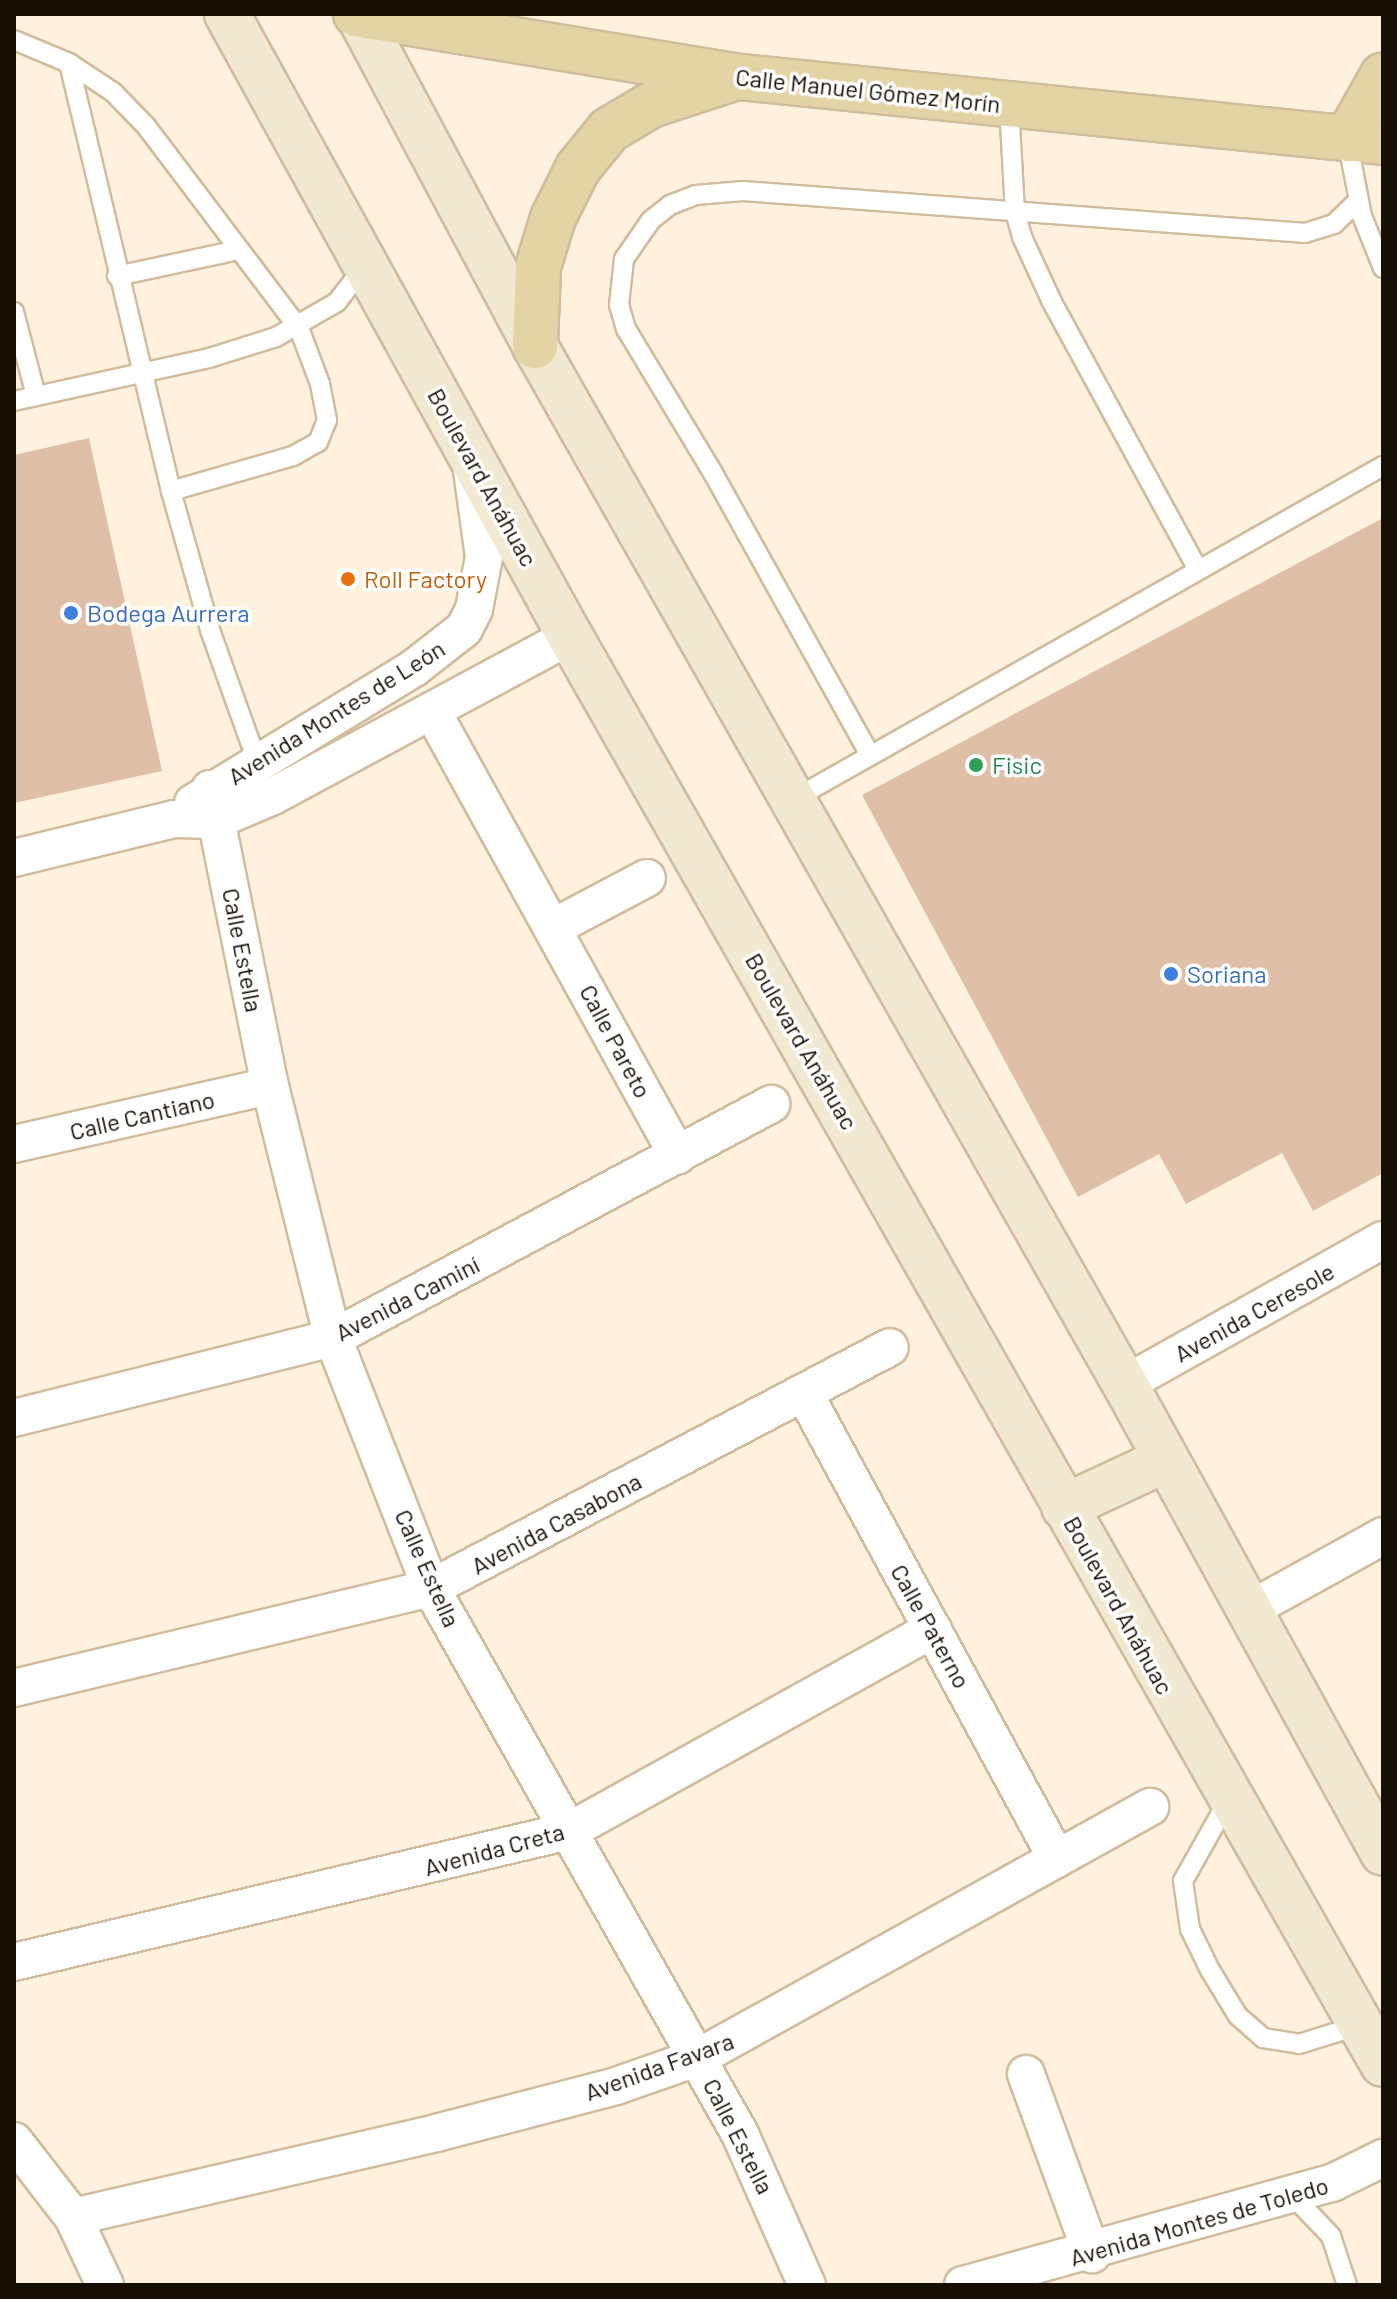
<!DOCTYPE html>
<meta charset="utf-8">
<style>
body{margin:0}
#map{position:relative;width:1397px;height:2299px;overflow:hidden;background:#fef2de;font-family:Barlow,sans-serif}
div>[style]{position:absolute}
.building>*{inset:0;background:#e0bfa8}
.roads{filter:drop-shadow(2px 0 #d0bc9c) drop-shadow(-2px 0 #d0bc9c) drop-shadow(0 2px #d0bc9c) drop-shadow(0 -2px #d0bc9c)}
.lane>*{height:18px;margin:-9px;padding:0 9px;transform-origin:9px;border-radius:9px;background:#fff}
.street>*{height:36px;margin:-18px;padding:0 18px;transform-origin:18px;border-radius:18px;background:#fff}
.secondary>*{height:44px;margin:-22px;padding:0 22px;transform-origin:22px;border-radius:22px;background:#f1e9d2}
.primary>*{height:44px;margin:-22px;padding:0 22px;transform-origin:22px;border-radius:22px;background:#e3d3a5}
.dots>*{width:22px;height:22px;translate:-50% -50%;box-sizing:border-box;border:4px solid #fff;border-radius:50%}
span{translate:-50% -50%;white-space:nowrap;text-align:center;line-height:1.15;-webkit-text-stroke:7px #fff;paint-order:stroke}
.street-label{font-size:24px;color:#160f05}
.food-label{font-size:24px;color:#c56008}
.left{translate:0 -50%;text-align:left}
.shop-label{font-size:24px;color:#366cbe}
.leisure-label{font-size:24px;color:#27864d}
.frame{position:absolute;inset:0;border:16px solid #160f05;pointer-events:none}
</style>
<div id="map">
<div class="building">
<i style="clip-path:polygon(89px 438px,162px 771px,14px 803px,14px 455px)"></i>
<i style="clip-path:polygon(1383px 518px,1383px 1173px,1313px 1211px,1282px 1153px,1186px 1204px,1159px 1154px,1078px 1197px,862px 795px)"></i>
</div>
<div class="roads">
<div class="lane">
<i style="left:14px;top:40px;width:60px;rotate:22.7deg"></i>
<i style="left:69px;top:63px;width:53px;rotate:33.4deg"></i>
<i style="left:113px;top:92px;width:47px;rotate:45.9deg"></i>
<i style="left:146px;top:126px;width:253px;rotate:52.9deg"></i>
<i style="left:299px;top:328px;width:60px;rotate:69.4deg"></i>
<i style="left:320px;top:384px;width:37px;rotate:79deg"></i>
<i style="left:327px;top:420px;width:24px;rotate:112deg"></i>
<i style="left:318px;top:442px;width:29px;rotate:151deg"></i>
<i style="left:293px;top:456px;width:127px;rotate:164deg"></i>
<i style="left:69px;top:63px;width:440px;rotate:76.6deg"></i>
<i style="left:171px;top:491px;width:144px;rotate:74.3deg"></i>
<i style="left:210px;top:630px;width:149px;rotate:70.3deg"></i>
<i style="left:1009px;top:105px;width:107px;rotate:86.8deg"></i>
<i style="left:1015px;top:212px;width:26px;rotate:74deg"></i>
<i style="left:1022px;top:237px;width:72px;rotate:65.2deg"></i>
<i style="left:1052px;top:302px;width:303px;rotate:61.4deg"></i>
<i style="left:1347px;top:139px;width:78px;rotate:79deg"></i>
<i style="left:1362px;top:216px;width:56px;rotate:68deg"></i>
<i style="left:117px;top:276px;width:124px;rotate:-12.1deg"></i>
<i style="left:14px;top:312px;width:87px;rotate:75.3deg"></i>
<i style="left:14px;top:401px;width:200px;rotate:-12.4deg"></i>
<i style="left:209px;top:358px;width:70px;rotate:-17.4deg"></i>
<i style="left:276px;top:337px;width:70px;rotate:-29.8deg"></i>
<i style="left:337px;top:302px;width:44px;rotate:-52.4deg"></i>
<i style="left:870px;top:755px;width:323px;rotate:-119.1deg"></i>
<i style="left:713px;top:473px;width:168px;rotate:-121.1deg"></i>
<i style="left:626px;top:329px;width:25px;rotate:-106deg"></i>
<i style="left:619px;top:305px;width:46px;rotate:-83.8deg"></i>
<i style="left:624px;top:259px;width:47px;rotate:-55.3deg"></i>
<i style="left:651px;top:220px;width:24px;rotate:-38deg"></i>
<i style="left:670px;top:205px;width:28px;rotate:-21deg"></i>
<i style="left:696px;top:195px;width:47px;rotate:-4.9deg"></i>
<i style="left:743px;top:191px;width:564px;rotate:4.27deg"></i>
<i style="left:1305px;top:233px;width:30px;rotate:-17deg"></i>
<i style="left:1334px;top:224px;width:33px;rotate:-44deg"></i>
<i style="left:792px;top:800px;width:679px;rotate:-29.47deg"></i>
<i style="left:1229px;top:1799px;width:94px;rotate:119.3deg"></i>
<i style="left:1183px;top:1881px;width:49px;rotate:81.7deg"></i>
<i style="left:1190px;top:1929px;width:46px;rotate:64deg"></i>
<i style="left:1210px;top:1970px;width:54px;rotate:58.7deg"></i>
<i style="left:1238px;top:2016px;width:33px;rotate:41deg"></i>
<i style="left:1263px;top:2038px;width:36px;rotate:9deg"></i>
<i style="left:1299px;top:2044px;width:64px;rotate:-17.3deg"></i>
<i style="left:1292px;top:2195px;width:57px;rotate:46.4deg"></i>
<i style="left:1331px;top:2236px;width:52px;rotate:71.9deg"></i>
</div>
<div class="street">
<i style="left:432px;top:711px;width:508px;rotate:61.07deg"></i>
<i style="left:210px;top:789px;width:303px;rotate:78.6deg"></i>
<i style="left:270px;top:1086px;width:260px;rotate:76deg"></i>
<i style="left:333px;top:1338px;width:269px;rotate:68.6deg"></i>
<i style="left:431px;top:1588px;width:627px;rotate:60.49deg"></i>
<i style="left:740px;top:2134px;width:165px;rotate:66.1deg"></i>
<i style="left:193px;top:803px;width:259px;rotate:-31.4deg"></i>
<i style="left:414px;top:668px;width:63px;rotate:-38deg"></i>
<i style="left:464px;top:629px;width:22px;rotate:-63deg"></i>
<i style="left:474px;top:609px;width:53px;rotate:-79.1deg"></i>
<i style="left:484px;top:557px;width:87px;rotate:-97.9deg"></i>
<i style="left:14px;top:858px;width:165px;rotate:-13.7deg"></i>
<i style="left:174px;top:819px;width:43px;rotate:1.3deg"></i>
<i style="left:217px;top:820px;width:61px;rotate:-23.2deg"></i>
<i style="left:273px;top:796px;width:337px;rotate:-28.3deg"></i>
<i style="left:554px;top:927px;width:105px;rotate:-27.8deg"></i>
<i style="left:14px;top:1144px;width:262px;rotate:-12.8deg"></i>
<i style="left:1125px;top:1384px;width:295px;rotate:-29.2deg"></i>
<i style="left:804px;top:1393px;width:530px;rotate:61.5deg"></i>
<i style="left:14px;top:1418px;width:329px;rotate:-14.1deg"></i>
<i style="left:333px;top:1338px;width:497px;rotate:-28.1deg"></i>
<i style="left:1247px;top:1611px;width:155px;rotate:-28.9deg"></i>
<i style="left:14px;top:1688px;width:429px;rotate:-13.5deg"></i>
<i style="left:431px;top:1588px;width:518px;rotate:-27.7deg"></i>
<i style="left:14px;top:1962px;width:570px;rotate:-13.28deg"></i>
<i style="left:569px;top:1831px;width:416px;rotate:-29deg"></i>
<i style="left:1026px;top:2074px;width:192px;rotate:69.9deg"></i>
<i style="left:14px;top:2141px;width:96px;rotate:52.2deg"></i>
<i style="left:73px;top:2217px;width:75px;rotate:64.8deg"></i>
<i style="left:73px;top:2217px;width:373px;rotate:-13deg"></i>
<i style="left:436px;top:2133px;width:186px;rotate:-14.6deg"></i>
<i style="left:616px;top:2086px;width:88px;rotate:-19.3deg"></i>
<i style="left:699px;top:2057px;width:516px;rotate:-29deg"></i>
<i style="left:963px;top:2285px;width:383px;rotate:-15.5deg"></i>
<i style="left:1332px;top:2183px;width:57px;rotate:-26.1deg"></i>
</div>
<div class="secondary">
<i style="left:227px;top:14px;width:710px;rotate:61.13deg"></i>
<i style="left:570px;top:636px;width:1643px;rotate:60.35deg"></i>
<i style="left:358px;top:14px;width:376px;rotate:61.9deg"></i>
<i style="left:535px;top:346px;width:1194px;rotate:60.39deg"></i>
<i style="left:1125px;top:1384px;width:535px;rotate:61.18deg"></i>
<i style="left:1064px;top:1507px;width:111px;rotate:-25deg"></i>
</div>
<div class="primary">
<i style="left:356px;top:14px;width:389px;rotate:9.3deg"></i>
<i style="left:740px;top:77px;width:646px;rotate:5.77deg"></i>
<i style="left:1347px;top:139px;width:73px;rotate:-60.6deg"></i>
<i style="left:535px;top:346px;width:79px;rotate:-87.8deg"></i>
<i style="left:538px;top:267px;width:51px;rotate:-73deg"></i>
<i style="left:553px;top:218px;width:56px;rotate:-63.4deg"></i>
<i style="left:578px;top:168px;width:49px;rotate:-50.8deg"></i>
<i style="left:609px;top:130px;width:49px;rotate:-30.8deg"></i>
<i style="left:651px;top:105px;width:81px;rotate:-18deg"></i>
</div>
</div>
<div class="dots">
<i style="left:348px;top:579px;background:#e8710a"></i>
<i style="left:71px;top:613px;background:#3f7fe0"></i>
<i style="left:976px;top:765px;background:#2e9e5b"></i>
<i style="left:1171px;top:974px;background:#3f7fe0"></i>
</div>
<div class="street-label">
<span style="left:868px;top:90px;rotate:6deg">Calle Manuel Gómez Morín</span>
<span style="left:483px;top:477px;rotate:61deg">Boulevard Anáhuac</span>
<span style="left:336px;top:712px;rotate:-32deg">Avenida Montes de León</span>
<span style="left:243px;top:950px;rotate:79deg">Calle Estella</span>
<span style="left:616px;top:1041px;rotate:62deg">Calle Pareto</span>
<span style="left:802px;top:1041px;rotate:60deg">Boulevard Anáhuac</span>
<span style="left:142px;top:1115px;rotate:-13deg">Calle Cantiano</span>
<span style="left:407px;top:1298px;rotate:-27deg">Avenida Caminí</span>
<span style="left:1254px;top:1312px;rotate:-29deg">Avenida Ceresole</span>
<span style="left:556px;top:1523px;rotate:-28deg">Avenida Casabona</span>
<span style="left:428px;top:1568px;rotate:66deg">Calle Estella</span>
<span style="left:1119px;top:1605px;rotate:61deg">Boulevard Anáhuac</span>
<span style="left:931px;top:1626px;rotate:61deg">Calle Paterno</span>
<span style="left:494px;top:1849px;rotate:-15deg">Avenida Creta</span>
<span style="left:659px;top:2066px;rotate:-20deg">Avenida Favara</span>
<span style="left:739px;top:2136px;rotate:63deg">Calle Estella</span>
<span style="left:1199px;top:2221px;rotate:-16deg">Avenida Montes de Toledo</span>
</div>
<div class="food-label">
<span class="left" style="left:364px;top:579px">Roll Factory</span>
</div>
<div class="shop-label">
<span class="left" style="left:87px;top:613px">Bodega Aurrera</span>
<span class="left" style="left:1187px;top:974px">Soriana</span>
</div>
<div class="leisure-label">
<span class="left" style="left:992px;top:765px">Fisic</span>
</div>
<div class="frame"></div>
</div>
